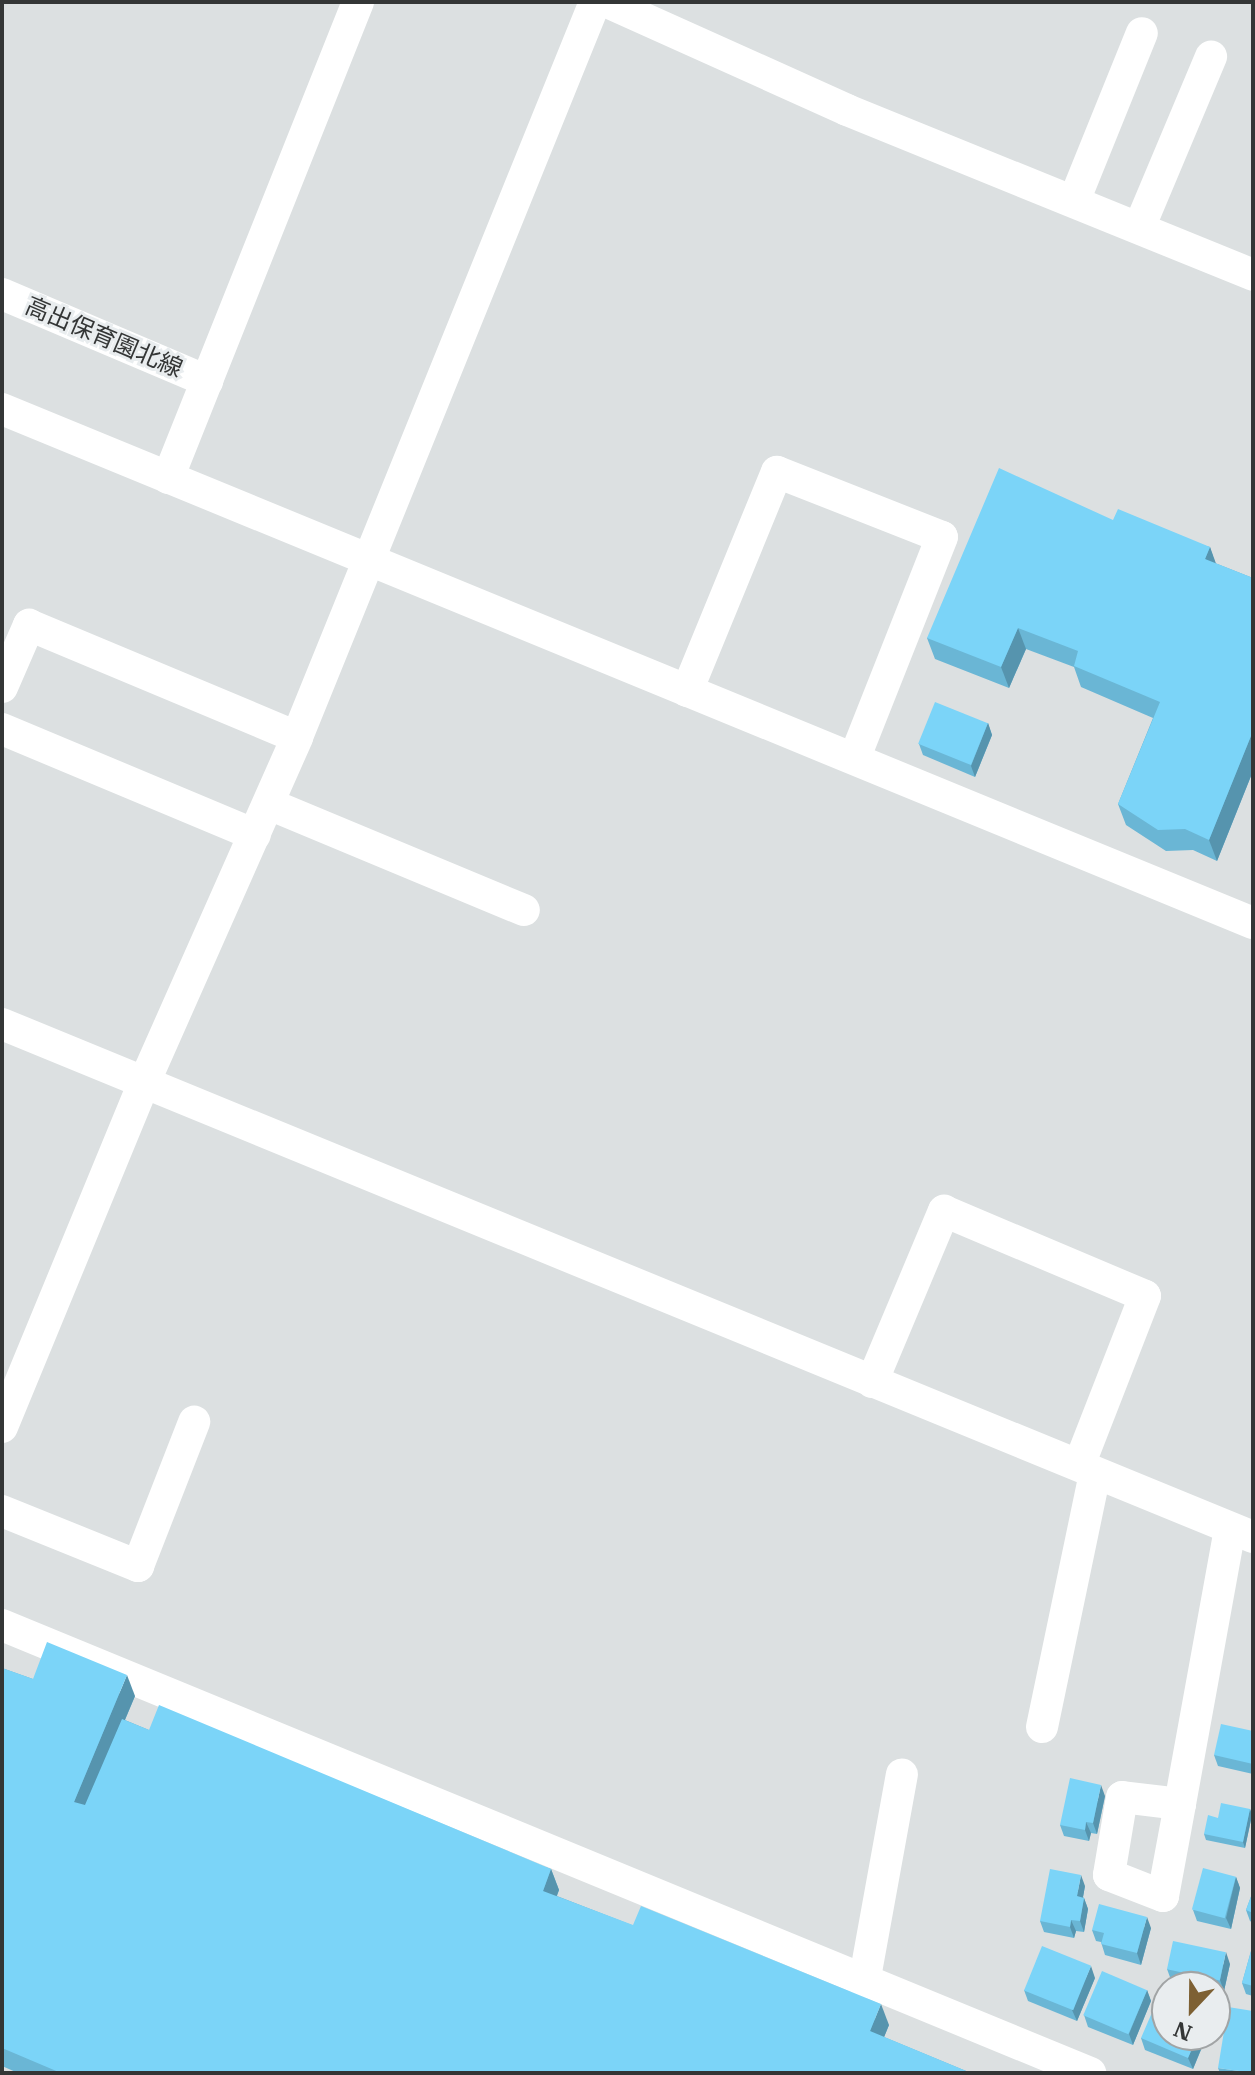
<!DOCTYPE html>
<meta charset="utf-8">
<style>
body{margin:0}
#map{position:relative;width:1255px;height:2075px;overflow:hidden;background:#dce0e1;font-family:"IBM Plex Serif","Noto Sans JP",serif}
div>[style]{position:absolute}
.minor>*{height:32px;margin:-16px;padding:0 16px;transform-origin:16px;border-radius:16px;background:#fff}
.wall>*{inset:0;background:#6ab6d5}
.shaded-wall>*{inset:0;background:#5694ae}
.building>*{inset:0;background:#7bd4f8;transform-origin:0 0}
span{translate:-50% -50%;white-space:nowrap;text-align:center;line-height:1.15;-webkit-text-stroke:6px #e9edef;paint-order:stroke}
.street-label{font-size:24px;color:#343636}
.frame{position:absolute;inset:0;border:4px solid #343636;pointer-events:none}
.north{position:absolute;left:1151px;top:1971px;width:80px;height:80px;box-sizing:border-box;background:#e9edef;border:2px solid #a1a4a5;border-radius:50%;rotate:202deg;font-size:22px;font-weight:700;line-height:32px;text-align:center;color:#343636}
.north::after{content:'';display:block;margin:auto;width:28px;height:36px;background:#7d6033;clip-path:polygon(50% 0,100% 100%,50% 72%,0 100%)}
</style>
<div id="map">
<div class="minor">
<i style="left:607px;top:2px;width:263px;rotate:24.2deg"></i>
<i style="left:847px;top:110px;width:438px;rotate:22.1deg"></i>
<i style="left:1074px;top:201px;width:181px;rotate:-68deg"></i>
<i style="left:1139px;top:228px;width:186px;rotate:-67.2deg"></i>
<i style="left:2px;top:294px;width:223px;rotate:23deg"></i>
<i style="left:2px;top:409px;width:1352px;rotate:22.34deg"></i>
<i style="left:168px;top:478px;width:513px;rotate:-68.24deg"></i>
<i style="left:2px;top:687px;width:68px;rotate:-66.5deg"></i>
<i style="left:29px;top:625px;width:290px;rotate:22.7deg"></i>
<i style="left:687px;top:691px;width:237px;rotate:-67.7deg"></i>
<i style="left:777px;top:472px;width:177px;rotate:21.5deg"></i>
<i style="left:942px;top:537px;width:237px;rotate:111.6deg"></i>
<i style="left:2px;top:729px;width:274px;rotate:22.7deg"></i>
<i style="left:269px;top:804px;width:276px;rotate:22.6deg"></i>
<i style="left:2px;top:1024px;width:1352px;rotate:22.3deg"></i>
<i style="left:872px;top:1382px;width:186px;rotate:-67.2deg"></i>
<i style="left:944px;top:1211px;width:218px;rotate:22.9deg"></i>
<i style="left:1145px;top:1296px;width:181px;rotate:111.3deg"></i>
<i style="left:2px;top:1427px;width:372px;rotate:-67.6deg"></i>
<i style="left:144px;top:1083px;width:378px;rotate:-66.1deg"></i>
<i style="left:297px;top:737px;width:793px;rotate:-67.93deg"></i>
<i style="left:2px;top:1511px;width:147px;rotate:22deg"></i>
<i style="left:138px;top:1566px;width:155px;rotate:-68.7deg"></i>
<i style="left:2px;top:1625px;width:1177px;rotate:22.38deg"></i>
<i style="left:1042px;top:1727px;width:259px;rotate:-78.2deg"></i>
<i style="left:1180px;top:1804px;width:58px;rotate:-173.1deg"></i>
<i style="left:1122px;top:1797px;width:79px;rotate:99.5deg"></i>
<i style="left:1109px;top:1875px;width:58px;rotate:21.3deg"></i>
<i style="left:1163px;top:1896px;width:94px;rotate:-79.5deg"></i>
<i style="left:1180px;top:1804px;width:280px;rotate:-79.7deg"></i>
<i style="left:864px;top:1983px;width:212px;rotate:-79.7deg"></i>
</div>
<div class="wall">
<i style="clip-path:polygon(1113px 520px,1210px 547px,1215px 563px,1253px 578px,1253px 771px,1217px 861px,1193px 850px,1166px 851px,1126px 825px,1118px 804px,1153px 718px,1081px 687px,1074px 667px,1026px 649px,1009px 688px,935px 659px,927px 638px)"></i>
<i style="clip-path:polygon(988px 723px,992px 735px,975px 777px,923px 755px,919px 744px)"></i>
<i style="clip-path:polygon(2px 1668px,33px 1679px,135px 1696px,125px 1720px,149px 1730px,551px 1869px,559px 1890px,557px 1896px,889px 2025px,884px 2037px,971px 2073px,18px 2073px,2px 2066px)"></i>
<i style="clip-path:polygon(1253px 1731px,1253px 1774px,1218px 1766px,1214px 1755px)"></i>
<i style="clip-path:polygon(1105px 1796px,1097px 1834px,1091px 1833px,1089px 1841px,1064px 1836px,1060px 1825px)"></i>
<i style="clip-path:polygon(1250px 1809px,1252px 1815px,1245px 1848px,1206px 1840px,1204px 1834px,1218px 1818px)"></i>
<i style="clip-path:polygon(1236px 1877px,1240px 1888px,1231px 1929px,1197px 1921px,1193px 1910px)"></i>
<i style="clip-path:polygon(1085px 1886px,1083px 1897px,1084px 1898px,1088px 1909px,1084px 1932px,1076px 1931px,1074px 1938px,1044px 1932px,1040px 1921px)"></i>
<i style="clip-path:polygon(1253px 1891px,1253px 1923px,1250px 1921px,1246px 1910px)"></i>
<i style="clip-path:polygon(1151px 1928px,1141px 1965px,1105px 1955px,1101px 1942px,1096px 1941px,1092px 1930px)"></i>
<i style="clip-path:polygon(1253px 1944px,1253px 1996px,1246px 1994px,1242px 1983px)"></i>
<i style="clip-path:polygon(1230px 1964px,1224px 1991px,1215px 1989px,1215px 1987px,1203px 1987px,1171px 1980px,1167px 1969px)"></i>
<i style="clip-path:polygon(1095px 1978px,1077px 2021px,1028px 2001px,1024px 1990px)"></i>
<i style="clip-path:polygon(1147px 1990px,1151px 2001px,1133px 2045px,1088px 2027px,1084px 2015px)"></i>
<i style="clip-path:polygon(1207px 2035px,1193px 2069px,1145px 2050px,1141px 2038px)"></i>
<i style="clip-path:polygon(1218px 2068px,1253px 2073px,1220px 2073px)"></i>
</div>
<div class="shaded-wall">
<i style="clip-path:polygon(1210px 547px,1218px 569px,1205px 559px)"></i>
<i style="clip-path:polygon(1018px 628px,1026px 649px,1009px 688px,1001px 667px)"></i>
<i style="clip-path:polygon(988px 723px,992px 735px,975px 777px,971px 766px)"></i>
<i style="clip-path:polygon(1253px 731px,1253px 771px,1217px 861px,1209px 840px)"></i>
<i style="clip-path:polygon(127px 1675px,135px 1696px,81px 1823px,74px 1802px)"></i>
<i style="clip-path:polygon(1101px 1785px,1105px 1796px,1097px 1834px,1093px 1823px)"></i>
<i style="clip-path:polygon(1250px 1809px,1252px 1815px,1245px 1848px,1243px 1842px)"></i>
<i style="clip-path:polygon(1086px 1822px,1091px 1833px,1089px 1841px,1085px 1830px)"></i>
<i style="clip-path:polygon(551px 1869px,559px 1890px,550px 1912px,543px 1891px)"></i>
<i style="clip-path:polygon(1081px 1875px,1085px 1886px,1081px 1908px,1077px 1896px)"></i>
<i style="clip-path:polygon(1236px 1877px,1240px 1888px,1231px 1929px,1226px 1918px)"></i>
<i style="clip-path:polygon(1084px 1898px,1088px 1909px,1084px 1932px,1080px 1921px)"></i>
<i style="clip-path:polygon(1147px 1917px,1151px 1928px,1141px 1965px,1137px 1953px)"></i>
<i style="clip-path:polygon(1071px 1920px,1076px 1931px,1074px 1938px,1070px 1927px)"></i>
<i style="clip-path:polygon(1226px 1952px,1230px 1964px,1224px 1991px,1220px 1980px)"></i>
<i style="clip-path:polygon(1091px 1966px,1095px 1978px,1077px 2021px,1072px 2010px)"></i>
<i style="clip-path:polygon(1147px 1990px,1151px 2001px,1133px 2045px,1129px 2034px)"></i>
<i style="clip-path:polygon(881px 2004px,889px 2025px,878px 2052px,870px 2031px)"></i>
<i style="clip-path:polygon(1198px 2035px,1207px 2035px,1193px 2069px,1188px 2058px)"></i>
</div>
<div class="building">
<i style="clip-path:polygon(999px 468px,1113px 520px,1118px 509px,1210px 547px,1205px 559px,1253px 578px,1253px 731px,1209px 840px,1185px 829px,1158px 830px,1118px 804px,1160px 702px,1074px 666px,1078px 651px,1018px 628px,1001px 667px,927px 638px)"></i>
<i style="left:935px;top:702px;width:57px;height:45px;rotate:22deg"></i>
<i style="clip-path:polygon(47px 1642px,127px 1675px,74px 1802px,85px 1805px,122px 1719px,149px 1730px,159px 1705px,551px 1869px,543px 1891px,633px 1925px,641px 1906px,881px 2004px,870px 2031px,971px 2073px,61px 2073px,2px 2048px,2px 1668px,33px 1679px)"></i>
<i style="clip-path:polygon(1221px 1724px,1253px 1731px,1253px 1764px,1214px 1755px)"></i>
<i style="clip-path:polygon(1070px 1778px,1101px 1785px,1093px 1823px,1086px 1822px,1085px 1830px,1060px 1825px)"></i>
<i style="clip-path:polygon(1221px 1803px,1250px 1809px,1243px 1842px,1204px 1834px,1208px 1815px,1218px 1818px)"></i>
<i style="left:1203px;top:1868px;width:34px;height:43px;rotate:15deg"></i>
<i style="clip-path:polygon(1050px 1869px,1081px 1875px,1077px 1896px,1084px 1898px,1080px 1921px,1071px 1920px,1070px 1927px,1040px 1921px)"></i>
<i style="clip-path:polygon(1253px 1891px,1253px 1913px,1246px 1910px)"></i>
<i style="clip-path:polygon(1099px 1904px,1147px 1917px,1137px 1953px,1101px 1944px,1104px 1933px,1092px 1930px)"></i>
<i style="left:1173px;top:1941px;width:54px;height:29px;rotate:12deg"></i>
<i style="clip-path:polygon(1253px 1944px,1253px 1986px,1242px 1983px)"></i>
<i style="left:1042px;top:1946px;width:53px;height:48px;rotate:22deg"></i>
<i style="left:1102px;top:1971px;width:49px;height:48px;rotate:23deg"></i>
<i style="clip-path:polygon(1160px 1994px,1167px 1997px,1167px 2035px,1198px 2035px,1188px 2058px,1141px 2038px)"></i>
<i style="clip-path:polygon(1228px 2007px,1253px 2011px,1253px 2073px,1218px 2068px)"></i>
</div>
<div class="street-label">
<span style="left:104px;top:337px;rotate:23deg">高出保育園北線</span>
</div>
<div class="frame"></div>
<div class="north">N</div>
</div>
